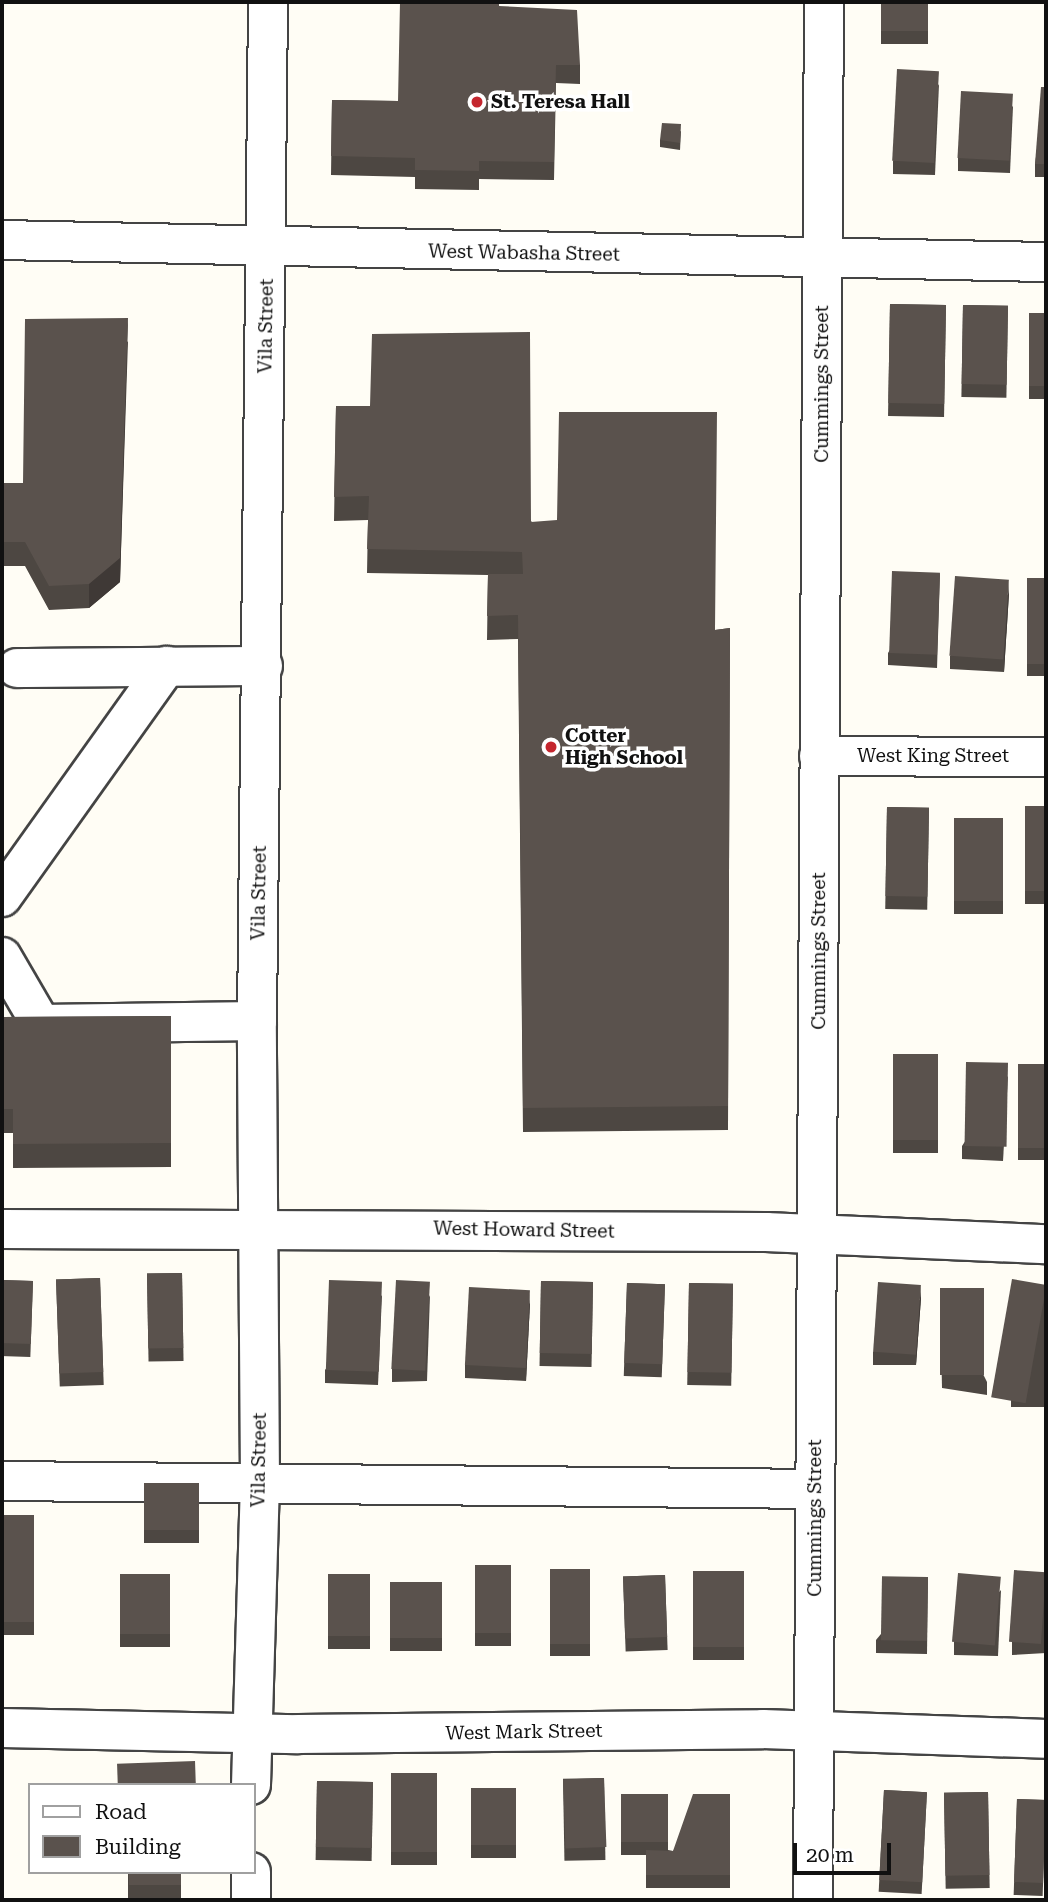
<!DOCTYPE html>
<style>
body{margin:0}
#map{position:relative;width:1048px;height:1902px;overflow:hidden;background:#fffdf5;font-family:"Roboto Serif",serif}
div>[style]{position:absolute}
.roads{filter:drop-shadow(2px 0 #444) drop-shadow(-2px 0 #444) drop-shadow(0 2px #444) drop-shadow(0 -2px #444)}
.minor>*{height:38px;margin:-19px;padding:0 19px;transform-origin:19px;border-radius:19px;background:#fff}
.wall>*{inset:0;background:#4d4742;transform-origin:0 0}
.shaded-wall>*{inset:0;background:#3f3936}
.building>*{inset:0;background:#5a524d;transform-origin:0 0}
.dots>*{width:19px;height:19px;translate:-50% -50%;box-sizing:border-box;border:4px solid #fff;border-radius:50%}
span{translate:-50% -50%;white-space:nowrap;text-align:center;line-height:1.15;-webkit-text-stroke:7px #fff;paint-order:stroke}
.poi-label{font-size:19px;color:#111;font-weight:700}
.left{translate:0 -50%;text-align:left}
.street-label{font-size:19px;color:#111}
.frame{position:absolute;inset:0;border:4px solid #111;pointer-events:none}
.legend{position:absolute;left:28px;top:1783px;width:228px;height:91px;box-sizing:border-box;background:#fff;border:2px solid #a0a0a0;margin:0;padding:9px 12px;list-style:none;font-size:21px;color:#111}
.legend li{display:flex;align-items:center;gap:14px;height:35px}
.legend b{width:35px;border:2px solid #a0a0a0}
.scale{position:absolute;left:793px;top:1843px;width:98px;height:32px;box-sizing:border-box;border:4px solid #111;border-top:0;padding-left:9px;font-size:21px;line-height:24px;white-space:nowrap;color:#111;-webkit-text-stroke:5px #fff;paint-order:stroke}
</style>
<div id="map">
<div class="roads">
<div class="minor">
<i style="left:2px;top:240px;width:1044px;rotate:1.21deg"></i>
<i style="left:17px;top:668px;width:246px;rotate:-0.5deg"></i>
<i style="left:819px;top:756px;width:227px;rotate:0.3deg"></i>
<i style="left:2px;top:897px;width:284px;rotate:-54.5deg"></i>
<i style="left:2px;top:957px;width:78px;rotate:59.8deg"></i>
<i style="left:41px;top:1024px;width:216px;rotate:-0.8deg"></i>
<i style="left:2px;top:1229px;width:764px;rotate:0.22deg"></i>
<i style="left:766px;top:1232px;width:280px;rotate:2.5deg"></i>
<i style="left:2px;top:1481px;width:813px;rotate:0.56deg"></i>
<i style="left:2px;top:1728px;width:296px;rotate:1.2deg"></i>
<i style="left:298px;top:1734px;width:465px;rotate:-0.6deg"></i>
<i style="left:763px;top:1729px;width:283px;rotate:2deg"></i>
<i style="left:251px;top:1785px;width:303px;rotate:-88.3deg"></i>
<i style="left:260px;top:1482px;width:461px;rotate:-90.4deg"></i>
<i style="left:257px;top:1021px;width:1019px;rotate:-89.38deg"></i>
<i style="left:251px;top:1872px;width:28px;rotate:90deg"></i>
<i style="left:813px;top:1900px;width:1898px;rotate:-89.67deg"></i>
</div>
</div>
<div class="wall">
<i style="left:881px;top:2px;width:47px;height:42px"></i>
<i style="clip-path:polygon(499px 6px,580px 65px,580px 84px,556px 83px,554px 180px,479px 179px,479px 190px,415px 189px,415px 177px,331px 175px,332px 100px,398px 101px)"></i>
<i style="clip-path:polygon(939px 84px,935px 175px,893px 174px,893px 161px)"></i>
<i style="clip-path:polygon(1046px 87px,1046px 177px,1035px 177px,1035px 164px)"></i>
<i style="clip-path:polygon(1013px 106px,1010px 173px,958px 171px,958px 158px)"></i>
<i style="clip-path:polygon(681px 131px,680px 150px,660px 147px,660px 140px)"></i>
<i style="left:890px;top:304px;width:56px;height:112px;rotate:1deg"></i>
<i style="left:963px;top:305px;width:45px;height:92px;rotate:1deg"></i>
<i style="left:1029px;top:313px;width:17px;height:86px"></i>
<i style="clip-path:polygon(128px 341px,120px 582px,89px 608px,49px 610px,25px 566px,2px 566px,2px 483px,23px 483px)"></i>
<i style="clip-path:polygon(336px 406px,715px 630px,730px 628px,728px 1130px,523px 1132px,518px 639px,487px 640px,488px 575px,367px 573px,368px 520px,334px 521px)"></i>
<i style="clip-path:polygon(940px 573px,937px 668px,888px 665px,888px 653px)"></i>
<i style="left:1027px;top:578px;width:19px;height:98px"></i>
<i style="clip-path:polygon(1009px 593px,1004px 672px,950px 669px,950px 656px)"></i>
<i style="left:1025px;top:806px;width:21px;height:98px"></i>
<i style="left:887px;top:807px;width:42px;height:102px;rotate:1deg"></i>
<i style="left:954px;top:818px;width:49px;height:96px"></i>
<i style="clip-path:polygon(171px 1016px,171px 1167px,13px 1168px,13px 1133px,2px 1133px,2px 1017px)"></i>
<i style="left:893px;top:1054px;width:45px;height:99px"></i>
<i style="left:1018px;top:1064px;width:28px;height:96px"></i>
<i style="clip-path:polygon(1008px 1076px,1003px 1161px,962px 1159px,962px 1146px)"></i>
<i style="left:182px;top:1273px;width:88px;height:35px;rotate:89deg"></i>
<i style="left:100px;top:1278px;width:107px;height:44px;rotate:88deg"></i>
<i style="left:2px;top:1280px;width:31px;height:76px;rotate:2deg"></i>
<i style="left:541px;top:1281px;width:52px;height:85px;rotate:1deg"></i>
<i style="left:627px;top:1283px;width:38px;height:93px;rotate:2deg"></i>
<i style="left:689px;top:1283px;width:44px;height:102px;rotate:1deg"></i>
<i style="left:1046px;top:1285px;width:122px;height:35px;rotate:90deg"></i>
<i style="clip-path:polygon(940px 1288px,987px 1382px,987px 1395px,942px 1388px)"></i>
<i style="clip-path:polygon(382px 1295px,378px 1385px,325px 1383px,325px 1370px)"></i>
<i style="clip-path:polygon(430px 1295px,427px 1381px,392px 1382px,392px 1369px)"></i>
<i style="clip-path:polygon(921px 1298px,916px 1365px,873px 1365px,873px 1352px)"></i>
<i style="clip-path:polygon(530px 1303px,526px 1381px,465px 1378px,465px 1365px)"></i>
<i style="left:144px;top:1483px;width:55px;height:60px"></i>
<i style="left:2px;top:1515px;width:32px;height:120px"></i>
<i style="left:475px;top:1565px;width:36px;height:81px"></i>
<i style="left:550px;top:1569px;width:40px;height:87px"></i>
<i style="left:693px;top:1571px;width:51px;height:89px"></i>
<i style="clip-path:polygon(1046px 1572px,1046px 1653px,1012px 1655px,1012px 1642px)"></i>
<i style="left:170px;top:1574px;width:73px;height:50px;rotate:90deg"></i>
<i style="left:328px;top:1574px;width:42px;height:75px"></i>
<i style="left:665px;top:1575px;width:75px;height:42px;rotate:88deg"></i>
<i style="clip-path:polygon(928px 1577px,927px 1654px,876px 1653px,876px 1640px)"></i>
<i style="left:390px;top:1582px;width:52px;height:69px"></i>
<i style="clip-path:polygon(1001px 1590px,998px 1656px,954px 1655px,954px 1642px)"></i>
<i style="left:391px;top:1773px;width:46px;height:92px"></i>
<i style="left:604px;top:1778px;width:82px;height:41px;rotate:89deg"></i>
<i style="left:317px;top:1781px;width:56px;height:79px;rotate:1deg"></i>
<i style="left:471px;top:1788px;width:45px;height:70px"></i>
<i style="left:884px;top:1790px;width:43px;height:102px;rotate:3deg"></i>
<i style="left:988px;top:1792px;width:96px;height:44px;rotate:89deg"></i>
<i style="clip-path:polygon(621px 1794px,668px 1794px,668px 1850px,673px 1851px,730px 1794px,730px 1888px,646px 1888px,646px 1855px,621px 1855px)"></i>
<i style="left:1017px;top:1799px;width:29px;height:96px;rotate:2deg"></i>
<i style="left:128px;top:1872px;width:53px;height:26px"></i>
</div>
<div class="shaded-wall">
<i style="clip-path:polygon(128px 318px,120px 582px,89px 608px,89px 584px)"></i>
<i style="clip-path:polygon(1009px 580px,1009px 593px,1004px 672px,1004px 659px)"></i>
<i style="clip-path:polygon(921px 1285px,921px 1298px,916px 1365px,916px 1352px)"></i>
<i style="clip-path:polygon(530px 1290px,530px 1303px,526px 1381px,526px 1368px)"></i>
</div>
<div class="building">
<i style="clip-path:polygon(400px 2px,499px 2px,499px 6px,577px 10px,580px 65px,556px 65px,554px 162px,479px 161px,479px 171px,415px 170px,415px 158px,331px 156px,332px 100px,398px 101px)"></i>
<i style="left:881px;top:2px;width:47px;height:29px"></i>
<i style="left:897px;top:69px;width:42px;height:92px;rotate:3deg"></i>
<i style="clip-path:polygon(1041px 87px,1046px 87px,1046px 164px,1035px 164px)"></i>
<i style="left:961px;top:91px;width:52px;height:67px;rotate:3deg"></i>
<i style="clip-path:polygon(662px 123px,681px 124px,680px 143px,660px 140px)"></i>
<i style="left:890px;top:304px;width:56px;height:99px;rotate:1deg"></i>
<i style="left:963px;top:305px;width:45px;height:79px;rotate:1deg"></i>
<i style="left:1029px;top:313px;width:17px;height:73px"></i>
<i style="clip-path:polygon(128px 318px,120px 558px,89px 584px,49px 586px,25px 542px,2px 542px,2px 483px,23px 483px,25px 319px)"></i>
<i style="clip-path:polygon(530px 332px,531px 522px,557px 520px,559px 412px,717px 412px,715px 630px,730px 628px,728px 1106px,523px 1108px,518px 615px,487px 616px,488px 574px,523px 574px,522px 552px,367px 549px,369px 496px,334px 497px,336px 406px,370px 406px,372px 334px)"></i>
<i style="left:892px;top:571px;width:48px;height:82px;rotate:2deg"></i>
<i style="left:955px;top:576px;width:54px;height:80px;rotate:4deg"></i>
<i style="left:1027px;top:578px;width:19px;height:86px"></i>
<i style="left:1025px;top:806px;width:21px;height:85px"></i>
<i style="left:887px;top:807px;width:42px;height:89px;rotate:1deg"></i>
<i style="left:954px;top:818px;width:49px;height:83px"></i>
<i style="clip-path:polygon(171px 1016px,171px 1143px,13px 1144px,13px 1109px,2px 1109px,2px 1017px)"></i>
<i style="left:893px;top:1054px;width:45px;height:86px"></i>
<i style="left:966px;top:1062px;width:42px;height:84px;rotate:1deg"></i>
<i style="left:1018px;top:1064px;width:28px;height:84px"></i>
<i style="left:182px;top:1273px;width:75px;height:35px;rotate:89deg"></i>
<i style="left:100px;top:1278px;width:94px;height:44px;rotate:88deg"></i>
<i style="left:1012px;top:1279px;width:35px;height:120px;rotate:10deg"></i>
<i style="left:2px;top:1280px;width:31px;height:63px;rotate:2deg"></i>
<i style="left:329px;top:1280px;width:53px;height:90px;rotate:2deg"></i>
<i style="left:396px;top:1280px;width:34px;height:89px;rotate:3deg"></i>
<i style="left:541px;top:1281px;width:52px;height:72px;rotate:1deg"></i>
<i style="left:878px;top:1282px;width:43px;height:70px;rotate:4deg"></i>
<i style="left:627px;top:1283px;width:38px;height:80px;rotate:2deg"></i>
<i style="left:689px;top:1283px;width:44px;height:89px;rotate:1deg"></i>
<i style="left:469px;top:1287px;width:61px;height:78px;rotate:3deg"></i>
<i style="left:940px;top:1288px;width:44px;height:87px"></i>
<i style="left:144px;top:1483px;width:55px;height:47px"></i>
<i style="left:2px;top:1515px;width:32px;height:107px"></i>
<i style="left:475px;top:1565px;width:36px;height:68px"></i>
<i style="left:550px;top:1569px;width:40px;height:75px"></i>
<i style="left:1014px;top:1570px;width:32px;height:72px;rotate:4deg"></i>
<i style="left:693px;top:1571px;width:51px;height:76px"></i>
<i style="left:958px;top:1573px;width:43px;height:69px;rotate:5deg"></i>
<i style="left:170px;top:1574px;width:60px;height:50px;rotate:90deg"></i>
<i style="left:328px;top:1574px;width:42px;height:62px"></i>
<i style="left:665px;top:1575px;width:62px;height:42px;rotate:88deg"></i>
<i style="left:928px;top:1577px;width:64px;height:46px;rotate:91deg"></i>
<i style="left:390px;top:1582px;width:52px;height:56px"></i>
<i style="left:195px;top:1761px;width:24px;height:78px;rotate:88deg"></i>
<i style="left:391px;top:1773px;width:46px;height:79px"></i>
<i style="left:604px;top:1778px;width:69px;height:41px;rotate:88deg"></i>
<i style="left:317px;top:1781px;width:56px;height:66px;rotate:1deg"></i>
<i style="left:471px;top:1788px;width:45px;height:57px"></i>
<i style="left:884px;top:1790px;width:43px;height:90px;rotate:3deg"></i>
<i style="left:988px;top:1792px;width:83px;height:44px;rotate:89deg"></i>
<i style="left:621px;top:1794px;width:47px;height:48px"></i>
<i style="clip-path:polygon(693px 1794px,730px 1794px,730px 1875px,646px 1875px,646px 1850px,673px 1851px)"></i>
<i style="left:1017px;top:1799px;width:29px;height:83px;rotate:2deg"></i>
<i style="left:129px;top:1872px;width:52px;height:13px"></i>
</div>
<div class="dots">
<i style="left:477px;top:102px;background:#c4262e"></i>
<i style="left:551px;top:747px;background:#c4262e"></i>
</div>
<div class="poi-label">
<span class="left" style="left:491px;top:102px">St. Teresa Hall</span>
<span class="left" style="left:565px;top:747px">Cotter<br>High School</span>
</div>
<div class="street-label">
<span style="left:524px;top:253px;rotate:1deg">West Wabasha Street</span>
<span style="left:266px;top:326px;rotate:-89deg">Vila Street</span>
<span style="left:822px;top:384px;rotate:-90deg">Cummings Street</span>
<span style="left:933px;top:756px">West King Street</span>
<span style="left:259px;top:893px;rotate:-89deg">Vila Street</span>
<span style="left:819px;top:951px;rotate:-90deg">Cummings Street</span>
<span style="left:524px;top:1230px;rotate:1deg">West Howard Street</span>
<span style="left:259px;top:1460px;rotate:-89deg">Vila Street</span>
<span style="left:815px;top:1518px;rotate:-90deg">Cummings Street</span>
<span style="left:524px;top:1732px;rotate:-1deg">West Mark Street</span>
</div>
<div class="frame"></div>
<ul class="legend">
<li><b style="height:9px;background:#fff"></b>Road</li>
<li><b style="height:19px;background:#5a524d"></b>Building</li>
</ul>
<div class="scale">20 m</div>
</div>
